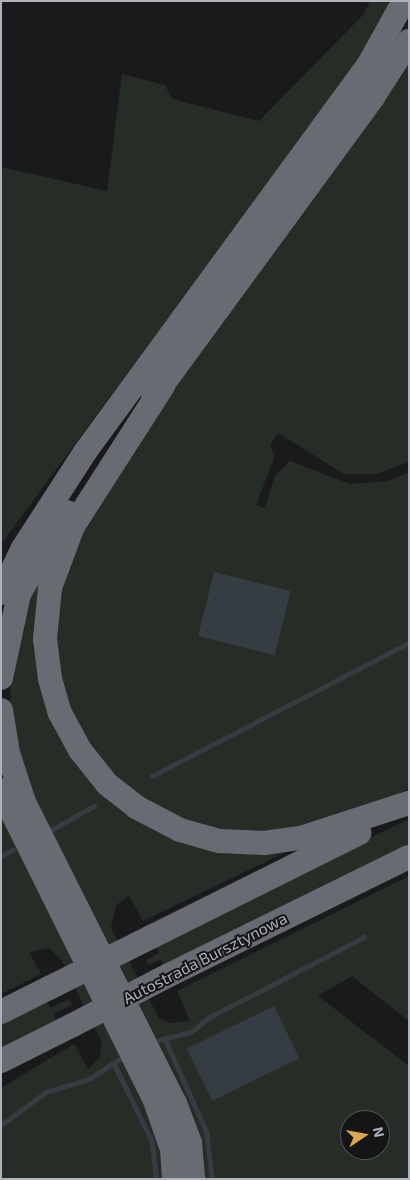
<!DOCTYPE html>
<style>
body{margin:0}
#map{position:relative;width:410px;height:1180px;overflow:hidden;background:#1a1a1c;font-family:"Exo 2",sans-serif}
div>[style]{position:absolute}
.green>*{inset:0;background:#262d27}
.water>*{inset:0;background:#353d43;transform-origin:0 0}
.stream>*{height:4.5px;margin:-2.25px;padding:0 2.25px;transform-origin:2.25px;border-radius:2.25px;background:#353d43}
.highway>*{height:24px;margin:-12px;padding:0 12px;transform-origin:12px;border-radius:12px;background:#686b71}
.highway-bridge>*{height:24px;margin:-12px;padding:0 12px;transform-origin:12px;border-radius:12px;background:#686b71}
span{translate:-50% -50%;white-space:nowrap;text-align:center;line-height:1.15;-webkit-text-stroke:4px #151517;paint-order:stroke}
.street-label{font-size:16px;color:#aeb2ba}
.frame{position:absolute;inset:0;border:2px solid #aeb2ba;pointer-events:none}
.north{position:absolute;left:340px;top:1110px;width:50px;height:50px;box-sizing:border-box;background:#151517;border:1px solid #525458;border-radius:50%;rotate:78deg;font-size:14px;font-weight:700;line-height:20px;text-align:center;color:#aeb2ba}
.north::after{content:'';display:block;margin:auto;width:18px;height:22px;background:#dea64f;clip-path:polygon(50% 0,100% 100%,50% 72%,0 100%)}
</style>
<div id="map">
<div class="green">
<i style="clip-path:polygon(370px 1px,393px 1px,370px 45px,1px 544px,1px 167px,107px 191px,122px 74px,165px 85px,172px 99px,259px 121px,364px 14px)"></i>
<i style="clip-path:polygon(409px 59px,409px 462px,377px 474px,344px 474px,278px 433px,270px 445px,275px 456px,256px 505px,265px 508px,275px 476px,290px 461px,350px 484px,388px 481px,409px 472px,409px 789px,367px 808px,272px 834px,198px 827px,141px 800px,100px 762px,63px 694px,54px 625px,66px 562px,125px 454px)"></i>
<i style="clip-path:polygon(evenodd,45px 579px,39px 609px,83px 766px,242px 853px,286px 852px,143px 921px,129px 896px,116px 905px,111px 928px,159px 1018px,169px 1023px,190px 1021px,177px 991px,409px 876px,409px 1021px,352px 976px,318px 996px,409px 1066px,409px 1179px,202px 1179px,32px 797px,11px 718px,10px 667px,35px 580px,45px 579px,350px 1120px,380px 1120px,380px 1150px,350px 1150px,350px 1120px)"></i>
<i style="clip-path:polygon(1px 810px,158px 1129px,167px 1179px,1px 1179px,1px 1088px,74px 1044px,88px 1070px,100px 1057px,102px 1043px,62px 961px,49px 948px,29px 952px,41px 974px,1px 994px)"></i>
<i style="clip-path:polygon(409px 819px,409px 847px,165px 968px,161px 959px,149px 965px,146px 960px,159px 953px,154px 944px)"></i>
<i style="clip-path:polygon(69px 999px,72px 1005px,53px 1014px,57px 1022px,1px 1051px,1px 1023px,46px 1000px,50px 1008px)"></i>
</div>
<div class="water">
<i style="left:214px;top:572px;width:79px;height:66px;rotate:14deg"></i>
<i style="left:274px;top:1006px;width:58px;height:97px;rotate:64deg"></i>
</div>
<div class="stream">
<i style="left:152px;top:776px;width:289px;rotate:-27.4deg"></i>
<i style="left:51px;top:830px;width:49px;rotate:-29.2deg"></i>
<i style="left:1px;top:856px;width:13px;rotate:-27deg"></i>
<i style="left:165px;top:1039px;width:103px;rotate:65.9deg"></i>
<i style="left:207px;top:1133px;width:46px;rotate:83.8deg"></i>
<i style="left:159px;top:1040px;width:33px;rotate:-14deg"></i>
<i style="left:191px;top:1032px;width:22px;rotate:-39deg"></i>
<i style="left:208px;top:1018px;width:176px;rotate:-27.4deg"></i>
<i style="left:114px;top:1063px;width:87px;rotate:64deg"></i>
<i style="left:152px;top:1141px;width:38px;rotate:83deg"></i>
<i style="left:1px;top:1125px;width:56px;rotate:-36.3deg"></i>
<i style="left:46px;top:1092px;width:45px;rotate:-16.8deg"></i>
<i style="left:89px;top:1079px;width:37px;rotate:-33deg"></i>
</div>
<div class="highway">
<i style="left:163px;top:386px;width:166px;rotate:122.7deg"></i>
<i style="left:73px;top:526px;width:66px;rotate:110.4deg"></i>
<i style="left:50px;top:588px;width:51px;rotate:95.6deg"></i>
<i style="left:45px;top:639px;width:40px;rotate:82.9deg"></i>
<i style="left:50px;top:679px;width:35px;rotate:74deg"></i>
<i style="left:60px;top:713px;width:42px;rotate:61.6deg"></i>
<i style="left:80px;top:750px;width:43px;rotate:51.5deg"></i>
<i style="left:107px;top:784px;width:37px;rotate:38deg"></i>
<i style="left:136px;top:807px;width:50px;rotate:27.6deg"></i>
<i style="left:180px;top:830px;width:41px;rotate:15.8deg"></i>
<i style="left:219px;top:841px;width:45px;rotate:2.5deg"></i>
<i style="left:264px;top:843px;width:37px;rotate:-8deg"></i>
<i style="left:301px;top:838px;width:114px;rotate:-18deg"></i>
<i style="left:153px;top:398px;width:373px;rotate:-53.8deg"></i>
<i style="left:373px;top:97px;width:67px;rotate:-57.3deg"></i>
<i style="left:1px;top:593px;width:50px;rotate:-63.9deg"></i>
<i style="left:23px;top:548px;width:114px;rotate:-57.1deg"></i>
<i style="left:85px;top:452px;width:483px;rotate:-53.8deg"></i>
<i style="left:370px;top:62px;width:70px;rotate:-60.9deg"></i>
<i style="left:1px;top:678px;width:86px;rotate:-77.9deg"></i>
<i style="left:19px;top:594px;width:95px;rotate:-59.7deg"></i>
<i style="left:1px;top:710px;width:44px;rotate:80.8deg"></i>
<i style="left:8px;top:753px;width:52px;rotate:71.9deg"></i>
<i style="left:24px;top:802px;width:337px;rotate:63.4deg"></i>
<i style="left:175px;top:1103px;width:43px;rotate:69.4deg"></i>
<i style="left:190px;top:1143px;width:36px;rotate:85deg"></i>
<i style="left:1px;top:790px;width:344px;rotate:63.6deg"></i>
<i style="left:154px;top:1098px;width:54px;rotate:70.6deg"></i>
<i style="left:172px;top:1149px;width:30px;rotate:86deg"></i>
<i style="left:151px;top:937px;width:233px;rotate:-26.5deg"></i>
<i style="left:169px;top:975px;width:267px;rotate:-26.2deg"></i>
<i style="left:1px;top:1012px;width:54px;rotate:-26.6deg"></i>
<i style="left:1px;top:1061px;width:78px;rotate:-26.6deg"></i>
</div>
<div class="highway-bridge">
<i style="left:49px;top:988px;width:114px;rotate:-26.6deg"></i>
<i style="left:71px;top:1026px;width:110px;rotate:-27.5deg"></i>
</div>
<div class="street-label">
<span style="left:205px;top:958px;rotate:-27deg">Autostrada Bursztynowa</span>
</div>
<div class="frame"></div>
<div class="north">N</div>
</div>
